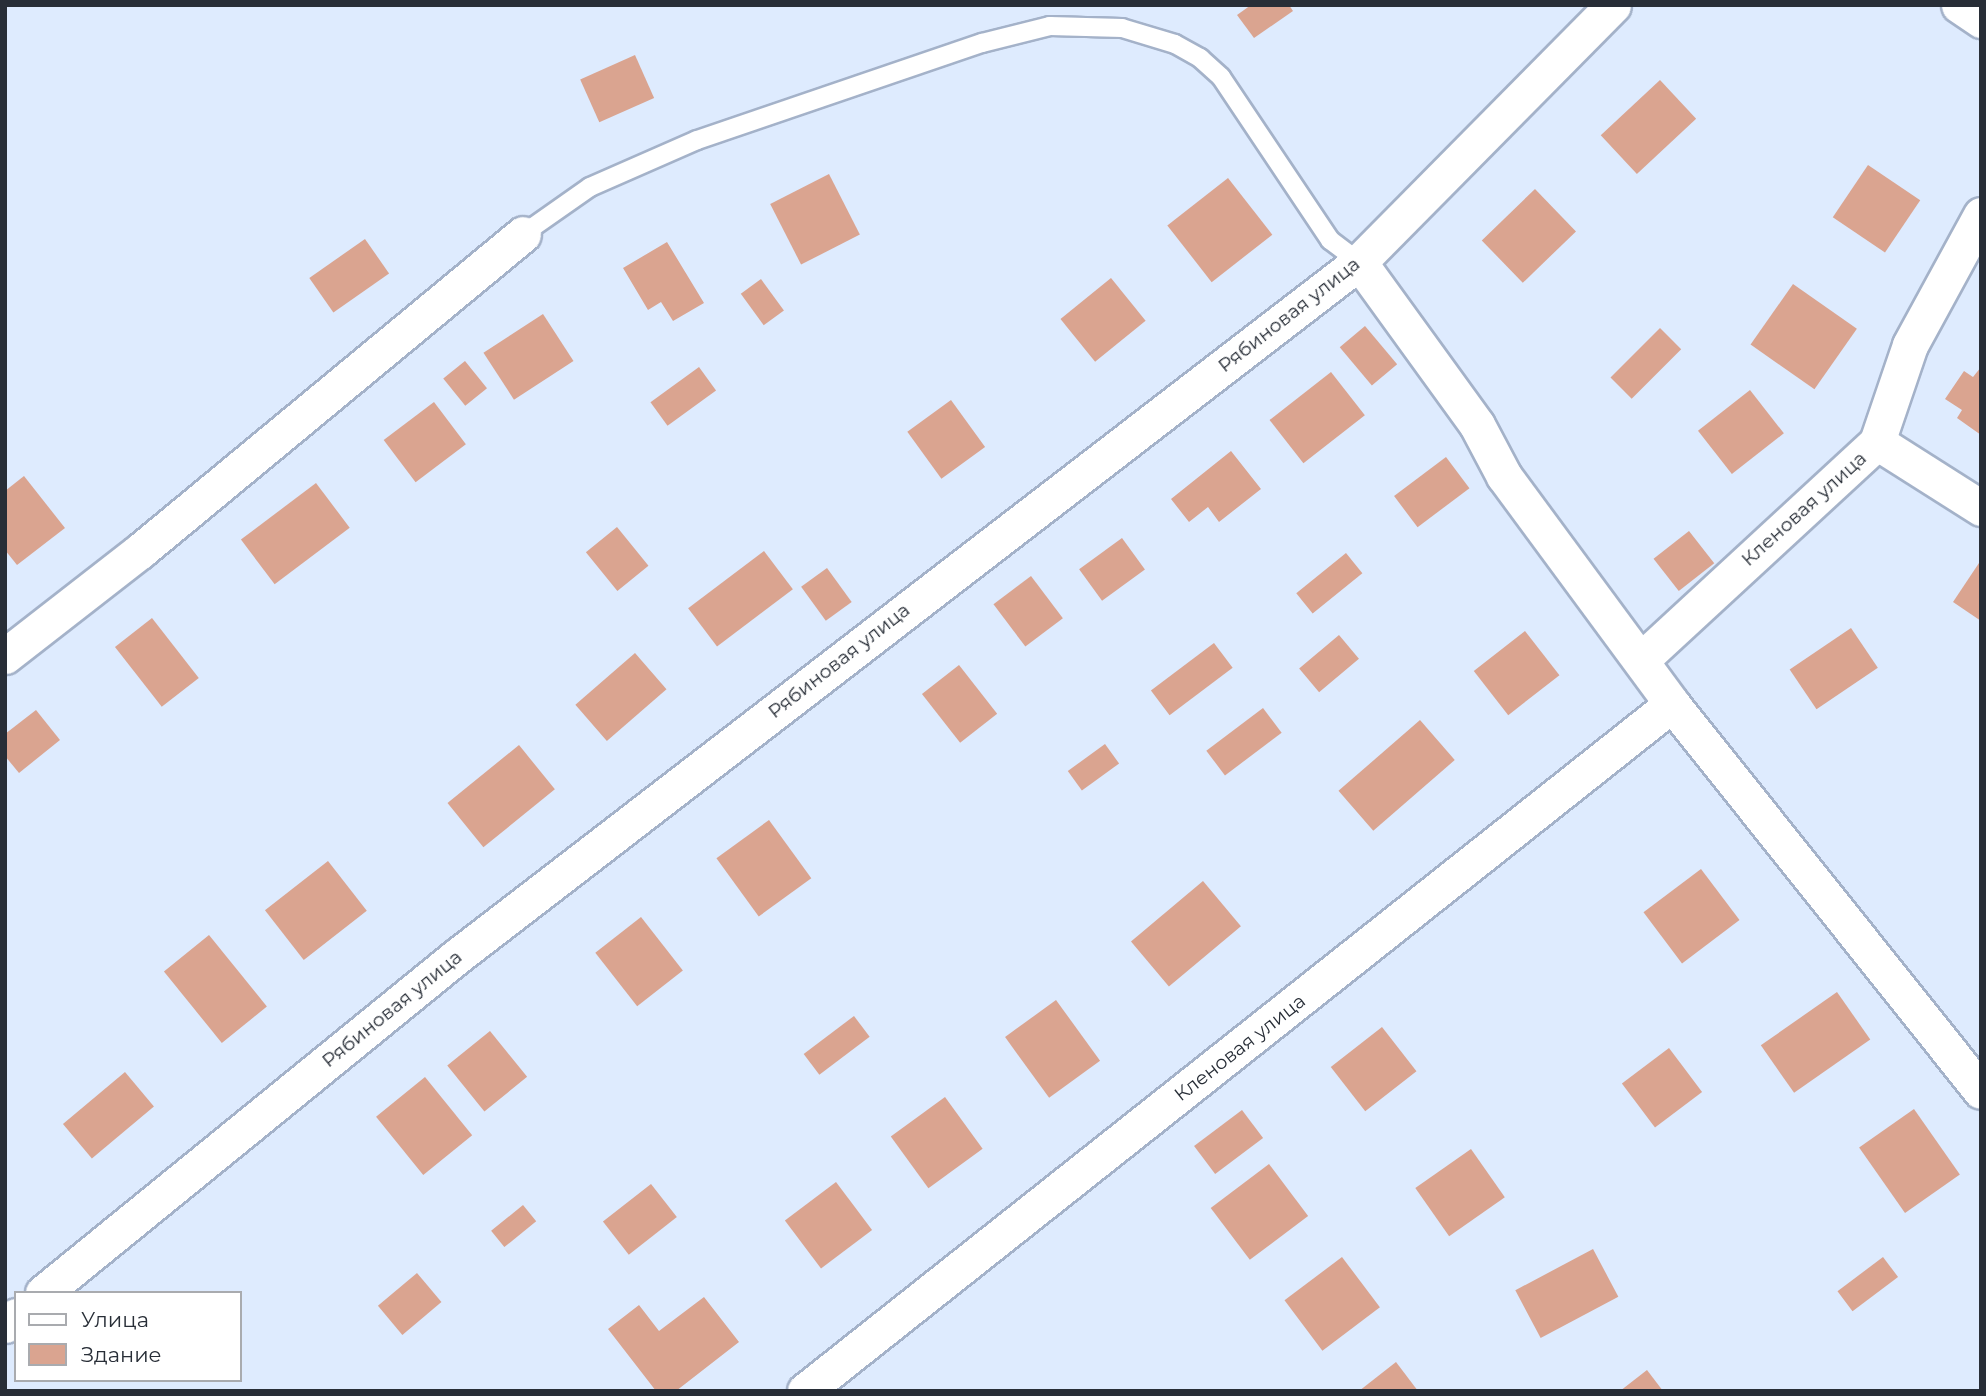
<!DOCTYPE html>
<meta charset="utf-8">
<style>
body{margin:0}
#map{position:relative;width:1986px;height:1396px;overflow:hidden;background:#deebfe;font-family:Montserrat,sans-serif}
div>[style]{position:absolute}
.building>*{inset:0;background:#daa490;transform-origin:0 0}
.roads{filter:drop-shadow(2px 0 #a4b2c9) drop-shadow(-2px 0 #a4b2c9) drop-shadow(0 2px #a4b2c9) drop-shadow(0 -2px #a4b2c9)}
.lane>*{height:18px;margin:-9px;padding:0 9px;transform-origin:9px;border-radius:9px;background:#fff}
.street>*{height:35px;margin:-17.5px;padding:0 17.5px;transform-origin:17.5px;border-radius:17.5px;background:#fff}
span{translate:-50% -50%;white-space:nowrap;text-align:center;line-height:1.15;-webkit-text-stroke:6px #fff;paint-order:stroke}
.street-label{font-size:19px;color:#282e37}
.frame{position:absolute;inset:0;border:7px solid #282e37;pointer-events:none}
.legend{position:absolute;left:14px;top:1291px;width:228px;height:91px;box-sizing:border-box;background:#fff;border:2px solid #a9abaf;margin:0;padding:9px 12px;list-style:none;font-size:21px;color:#282e37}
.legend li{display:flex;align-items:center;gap:14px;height:35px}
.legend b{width:35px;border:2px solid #a9abaf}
</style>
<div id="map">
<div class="building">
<i style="clip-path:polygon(1251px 5px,1289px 5px,1293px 11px,1254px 38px,1237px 15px)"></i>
<i style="left:635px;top:55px;width:47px;height:60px;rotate:66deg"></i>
<i style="left:1660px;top:80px;width:53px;height:81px;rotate:47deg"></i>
<i style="left:1868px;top:165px;width:63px;height:63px;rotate:34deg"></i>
<i style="left:829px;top:174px;width:68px;height:66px;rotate:63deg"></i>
<i style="left:1228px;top:178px;width:72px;height:77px;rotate:52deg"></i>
<i style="left:1535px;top:189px;width:59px;height:74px;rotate:46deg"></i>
<i style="left:365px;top:239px;width:42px;height:68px;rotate:55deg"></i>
<i style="clip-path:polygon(667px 242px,704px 303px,673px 321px,661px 302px,648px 310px,623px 268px)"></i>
<i style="left:1111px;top:278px;width:55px;height:65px;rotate:51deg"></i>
<i style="left:761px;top:279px;width:39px;height:25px;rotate:54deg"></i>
<i style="left:1793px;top:284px;width:78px;height:74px;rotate:35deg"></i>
<i style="left:543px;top:314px;width:56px;height:71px;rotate:57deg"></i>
<i style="left:1365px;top:326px;width:50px;height:33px;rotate:50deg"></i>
<i style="left:1660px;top:328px;width:30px;height:70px;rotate:45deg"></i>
<i style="left:465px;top:361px;width:35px;height:28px;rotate:51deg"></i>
<i style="left:699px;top:367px;width:29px;height:60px;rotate:54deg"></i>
<i style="clip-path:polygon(1981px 367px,1981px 435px,1957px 418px,1962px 410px,1945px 399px,1964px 371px,1973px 377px)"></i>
<i style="left:1331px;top:372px;width:55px;height:78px;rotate:52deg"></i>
<i style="left:1750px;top:390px;width:55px;height:66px;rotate:52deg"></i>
<i style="left:951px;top:400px;width:58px;height:54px;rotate:54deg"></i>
<i style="left:434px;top:402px;width:53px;height:63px;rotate:53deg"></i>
<i style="clip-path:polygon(1231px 451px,1261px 489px,1219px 522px,1208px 507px,1189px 522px,1171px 499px)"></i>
<i style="left:1446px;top:457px;width:39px;height:65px;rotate:53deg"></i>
<i style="clip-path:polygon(24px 476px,65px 528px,17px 565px,5px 550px,5px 491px)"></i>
<i style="left:316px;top:483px;width:56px;height:94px;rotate:53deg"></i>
<i style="left:617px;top:527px;width:50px;height:40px;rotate:51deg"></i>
<i style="left:1689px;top:531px;width:41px;height:45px;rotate:52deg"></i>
<i style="left:1122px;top:538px;width:39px;height:53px;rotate:54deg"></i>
<i style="left:764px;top:551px;width:48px;height:95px;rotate:53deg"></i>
<i style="left:1346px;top:553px;width:26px;height:64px;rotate:51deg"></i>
<i style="clip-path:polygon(1981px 560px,1981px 621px,1953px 602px)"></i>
<i style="left:827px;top:568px;width:42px;height:32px;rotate:54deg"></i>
<i style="left:1031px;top:576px;width:53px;height:47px;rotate:53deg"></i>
<i style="left:152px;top:618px;width:76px;height:47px;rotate:52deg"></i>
<i style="left:1851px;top:628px;width:48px;height:74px;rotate:56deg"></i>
<i style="left:1525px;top:631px;width:56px;height:65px;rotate:52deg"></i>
<i style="left:1339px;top:635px;width:31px;height:52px;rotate:50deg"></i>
<i style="left:1214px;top:643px;width:31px;height:79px;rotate:53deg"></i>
<i style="left:635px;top:653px;width:48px;height:79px;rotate:49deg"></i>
<i style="left:959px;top:665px;width:62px;height:47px;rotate:52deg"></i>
<i style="left:1263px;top:708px;width:31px;height:71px;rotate:53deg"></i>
<i style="clip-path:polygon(36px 710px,60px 740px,19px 773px,5px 756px,5px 734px)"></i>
<i style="left:1420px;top:720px;width:53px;height:108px;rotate:49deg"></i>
<i style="left:1105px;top:744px;width:24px;height:46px;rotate:54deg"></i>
<i style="left:519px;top:745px;width:57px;height:92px;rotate:51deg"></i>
<i style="left:769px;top:820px;width:72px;height:65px;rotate:54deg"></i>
<i style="left:328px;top:861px;width:63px;height:80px;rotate:52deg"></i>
<i style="left:1701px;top:869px;width:64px;height:72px;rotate:53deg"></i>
<i style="left:1203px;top:881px;width:59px;height:94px;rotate:50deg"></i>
<i style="left:641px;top:917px;width:68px;height:58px;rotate:52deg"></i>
<i style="left:209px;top:935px;width:92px;height:58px;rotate:51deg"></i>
<i style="left:1837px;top:992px;width:58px;height:93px;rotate:55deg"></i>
<i style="left:1056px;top:1000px;width:75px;height:63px;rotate:54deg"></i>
<i style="left:854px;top:1016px;width:26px;height:63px;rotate:53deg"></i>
<i style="left:1382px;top:1027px;width:56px;height:65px;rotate:52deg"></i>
<i style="left:490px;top:1031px;width:59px;height:55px;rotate:51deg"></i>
<i style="left:1669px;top:1048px;width:55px;height:59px;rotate:53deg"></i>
<i style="left:125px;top:1072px;width:45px;height:81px;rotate:50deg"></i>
<i style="left:425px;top:1077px;width:75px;height:63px;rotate:51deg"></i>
<i style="left:945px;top:1097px;width:64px;height:67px;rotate:54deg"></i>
<i style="left:1914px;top:1109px;width:80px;height:67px;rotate:55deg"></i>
<i style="left:1242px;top:1110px;width:35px;height:60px;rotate:53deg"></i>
<i style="left:1471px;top:1149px;width:59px;height:68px;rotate:55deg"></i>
<i style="left:1269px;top:1164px;width:65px;height:73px;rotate:53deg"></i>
<i style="left:836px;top:1182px;width:60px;height:64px;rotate:53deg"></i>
<i style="left:651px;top:1184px;width:42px;height:61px;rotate:52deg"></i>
<i style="left:523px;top:1205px;width:21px;height:41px;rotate:51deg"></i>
<i style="left:1593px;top:1249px;width:54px;height:88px;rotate:62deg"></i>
<i style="left:1342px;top:1257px;width:63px;height:72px;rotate:53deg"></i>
<i style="left:1883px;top:1257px;width:25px;height:57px;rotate:53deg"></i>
<i style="left:417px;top:1273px;width:38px;height:51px;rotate:50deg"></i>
<i style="clip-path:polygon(704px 1297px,739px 1342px,676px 1391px,656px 1391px,608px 1329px,639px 1305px,659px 1331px)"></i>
<i style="clip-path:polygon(1396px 1362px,1418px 1391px,1359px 1391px)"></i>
<i style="clip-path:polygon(1647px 1370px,1663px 1391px,1620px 1391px)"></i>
</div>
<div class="roads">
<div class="lane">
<i style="left:523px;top:234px;width:82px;rotate:-35deg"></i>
<i style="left:590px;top:187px;width:117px;rotate:-23.7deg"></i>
<i style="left:697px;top:140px;width:301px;rotate:-18.8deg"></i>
<i style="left:982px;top:43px;width:70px;rotate:-14deg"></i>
<i style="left:1050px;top:26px;width:72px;rotate:1.6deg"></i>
<i style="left:1122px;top:28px;width:55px;rotate:16.8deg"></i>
<i style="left:1175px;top:44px;width:29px;rotate:29deg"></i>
<i style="left:1200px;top:58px;width:28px;rotate:42deg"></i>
<i style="left:1221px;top:77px;width:196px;rotate:56.2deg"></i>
<i style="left:1330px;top:240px;width:36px;rotate:37deg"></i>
</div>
<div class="street">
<i style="left:1959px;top:5px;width:27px;rotate:34deg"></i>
<i style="left:1359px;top:262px;width:201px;rotate:54.1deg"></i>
<i style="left:1477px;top:425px;width:58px;rotate:62.1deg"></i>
<i style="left:1504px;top:476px;width:283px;rotate:53.6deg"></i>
<i style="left:1672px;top:704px;width:495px;rotate:51.4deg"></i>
<i style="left:1877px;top:442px;width:102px;rotate:-71.2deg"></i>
<i style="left:1910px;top:345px;width:148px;rotate:-61.4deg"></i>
<i style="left:5px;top:656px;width:171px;rotate:-37.9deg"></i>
<i style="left:140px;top:551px;width:497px;rotate:-39.6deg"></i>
<i style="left:1641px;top:660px;width:321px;rotate:-42.7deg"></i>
<i style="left:1877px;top:442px;width:123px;rotate:32.4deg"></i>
<i style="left:43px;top:1293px;width:532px;rotate:-39.13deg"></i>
<i style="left:456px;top:957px;width:1139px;rotate:-37.58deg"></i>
<i style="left:1359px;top:262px;width:361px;rotate:-45.3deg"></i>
<i style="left:5px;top:1325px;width:14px;rotate:-39deg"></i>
<i style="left:805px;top:1391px;width:1106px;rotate:-38.39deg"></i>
</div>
</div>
<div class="street-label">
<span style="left:1289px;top:315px;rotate:-38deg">Рябиновая улица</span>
<span style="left:1804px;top:509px;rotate:-42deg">Кленовая улица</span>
<span style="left:839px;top:661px;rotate:-38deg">Рябиновая улица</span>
<span style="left:392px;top:1009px;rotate:-39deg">Рябиновая улица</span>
<span style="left:1240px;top:1048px;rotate:-38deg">Кленовая улица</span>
</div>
<div class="frame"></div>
<ul class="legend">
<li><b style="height:9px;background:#fff"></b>Улица</li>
<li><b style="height:19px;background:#daa490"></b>Здание</li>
</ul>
</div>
